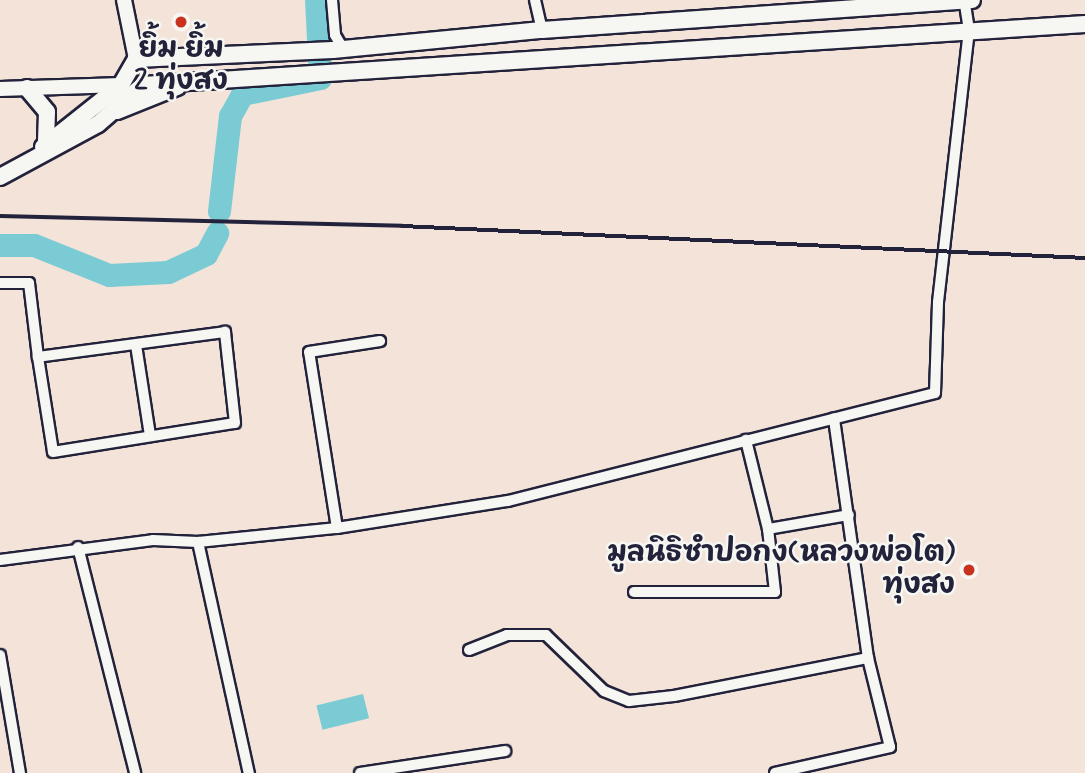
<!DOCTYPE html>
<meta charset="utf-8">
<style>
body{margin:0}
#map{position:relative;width:1085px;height:773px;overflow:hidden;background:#f3e3d9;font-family:Mynerve,"Playpen Sans Thai",sans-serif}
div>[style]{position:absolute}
.water>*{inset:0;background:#7acbd3;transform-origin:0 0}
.river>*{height:23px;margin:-11.5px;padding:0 11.5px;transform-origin:11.5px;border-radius:11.5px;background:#7acbd3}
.roads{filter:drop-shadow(2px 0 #22223b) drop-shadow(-2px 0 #22223b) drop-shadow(0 2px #22223b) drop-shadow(0 -2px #22223b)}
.minor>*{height:10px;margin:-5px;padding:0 5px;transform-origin:5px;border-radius:5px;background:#f6f6f2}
.tertiary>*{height:14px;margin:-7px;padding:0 7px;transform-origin:7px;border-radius:7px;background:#f6f6f2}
.secondary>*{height:16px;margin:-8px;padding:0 8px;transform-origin:8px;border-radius:8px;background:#f6f6f2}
.rail>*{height:3.5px;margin:-1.75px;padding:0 1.75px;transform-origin:1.75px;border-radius:1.75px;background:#22223b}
.dots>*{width:19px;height:19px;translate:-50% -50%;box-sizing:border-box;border:4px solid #f6f6f2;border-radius:50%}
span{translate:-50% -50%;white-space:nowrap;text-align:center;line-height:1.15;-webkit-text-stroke:5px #f6f6f2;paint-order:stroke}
.poi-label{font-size:28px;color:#22223b;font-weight:700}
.right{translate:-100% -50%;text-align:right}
</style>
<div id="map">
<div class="water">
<i style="clip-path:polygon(0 236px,29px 238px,28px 252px,0 254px)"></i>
<i style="left:363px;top:694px;width:25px;height:48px;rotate:76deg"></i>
</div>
<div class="river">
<i style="left:219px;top:211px;width:96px;rotate:-83.4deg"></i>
<i style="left:230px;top:116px;width:25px;rotate:-61deg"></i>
<i style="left:242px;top:94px;width:80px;rotate:-11.6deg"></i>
<i style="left:320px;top:78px;width:78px;rotate:-92.9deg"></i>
<i style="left:0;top:245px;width:34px"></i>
<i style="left:34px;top:245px;width:81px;rotate:21.8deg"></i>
<i style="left:109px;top:275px;width:59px;rotate:-2.9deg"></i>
<i style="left:168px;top:272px;width:42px;rotate:-25.3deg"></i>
<i style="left:206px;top:254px;width:24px;rotate:-62deg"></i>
</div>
<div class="roads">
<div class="minor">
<i style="left:332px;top:0;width:35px;rotate:85deg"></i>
<i style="left:335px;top:35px;width:16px;rotate:60deg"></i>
<i style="left:535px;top:0;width:31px;rotate:77deg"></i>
<i style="left:0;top:283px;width:29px"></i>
<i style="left:29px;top:283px;width:75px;rotate:83.1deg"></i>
<i style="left:38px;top:357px;width:96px;rotate:81deg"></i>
<i style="left:53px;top:452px;width:184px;rotate:-9.1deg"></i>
<i style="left:235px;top:423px;width:92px;rotate:-96.3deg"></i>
<i style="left:225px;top:332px;width:189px;rotate:172.4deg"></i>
<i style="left:136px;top:345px;width:91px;rotate:81.2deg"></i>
<i style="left:337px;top:528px;width:178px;rotate:-99deg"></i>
<i style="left:309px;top:352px;width:72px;rotate:-8.8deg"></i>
<i style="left:768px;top:529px;width:82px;rotate:-9.8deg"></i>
<i style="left:198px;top:542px;width:237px;rotate:77.6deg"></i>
<i style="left:78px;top:547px;width:233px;rotate:75.8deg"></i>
<i style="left:0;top:560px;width:154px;rotate:-7.4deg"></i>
<i style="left:153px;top:540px;width:45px;rotate:2.5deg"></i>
<i style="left:198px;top:542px;width:140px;rotate:-5.8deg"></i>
<i style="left:337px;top:528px;width:173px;rotate:-9deg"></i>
<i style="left:508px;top:501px;width:440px;rotate:-14.2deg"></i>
<i style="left:935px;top:393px;width:91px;rotate:-88.1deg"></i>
<i style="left:938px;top:302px;width:274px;rotate:-83.5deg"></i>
<i style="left:969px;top:30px;width:30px;rotate:-99deg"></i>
<i style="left:634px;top:592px;width:141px"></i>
<i style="left:775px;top:592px;width:63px;rotate:-96.3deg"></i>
<i style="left:768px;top:529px;width:92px;rotate:-103.9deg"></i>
<i style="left:469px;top:650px;width:41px;rotate:-21.5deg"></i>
<i style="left:507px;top:635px;width:39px"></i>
<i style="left:546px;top:635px;width:81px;rotate:44deg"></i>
<i style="left:604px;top:691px;width:27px;rotate:22deg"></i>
<i style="left:629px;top:701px;width:45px;rotate:-6.3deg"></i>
<i style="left:674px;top:696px;width:198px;rotate:-11.1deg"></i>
<i style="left:0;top:655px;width:120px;rotate:80.4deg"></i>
<i style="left:360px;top:773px;width:147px;rotate:-8.6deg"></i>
<i style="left:775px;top:773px;width:118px;rotate:-12.7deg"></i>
<i style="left:890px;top:747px;width:92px;rotate:-103.9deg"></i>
<i style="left:868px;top:658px;width:242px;rotate:-98.1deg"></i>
</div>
<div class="tertiary">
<i style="left:124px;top:0;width:60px;rotate:78.5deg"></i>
<i style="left:0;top:89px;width:121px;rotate:-1.9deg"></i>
</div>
<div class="secondary">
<i style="left:27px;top:88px;width:31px;rotate:50deg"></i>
<i style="left:47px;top:112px;width:32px;rotate:92deg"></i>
<i style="left:117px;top:111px;width:65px;rotate:-21.8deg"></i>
<i style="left:43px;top:147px;width:100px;rotate:-38.5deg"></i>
<i style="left:121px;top:85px;width:30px;rotate:-60deg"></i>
<i style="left:136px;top:59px;width:197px;rotate:-2.6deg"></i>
<i style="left:333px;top:50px;width:210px;rotate:-5.5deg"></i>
<i style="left:542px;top:30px;width:431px;rotate:-4deg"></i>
<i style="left:0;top:177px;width:111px;rotate:-28.4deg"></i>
<i style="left:98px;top:124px;width:60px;rotate:-40.9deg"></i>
<i style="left:143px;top:85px;width:944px;rotate:-3.71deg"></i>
</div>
</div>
<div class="rail">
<i style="left:0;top:216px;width:402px;rotate:1.4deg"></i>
<i style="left:402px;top:226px;width:684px;rotate:2.68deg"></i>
</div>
<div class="dots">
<i style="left:181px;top:22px;background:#c8321e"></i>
<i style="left:969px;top:570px;background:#c8321e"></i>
</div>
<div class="poi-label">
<span style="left:181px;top:66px">ยิ้ม ยิ้ม<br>2 ทุ่งสง</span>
<span class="right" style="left:955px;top:570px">มูลนิธิซำปอกง(หลวงพ่อโต)<br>ทุ่งสง</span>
</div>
</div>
